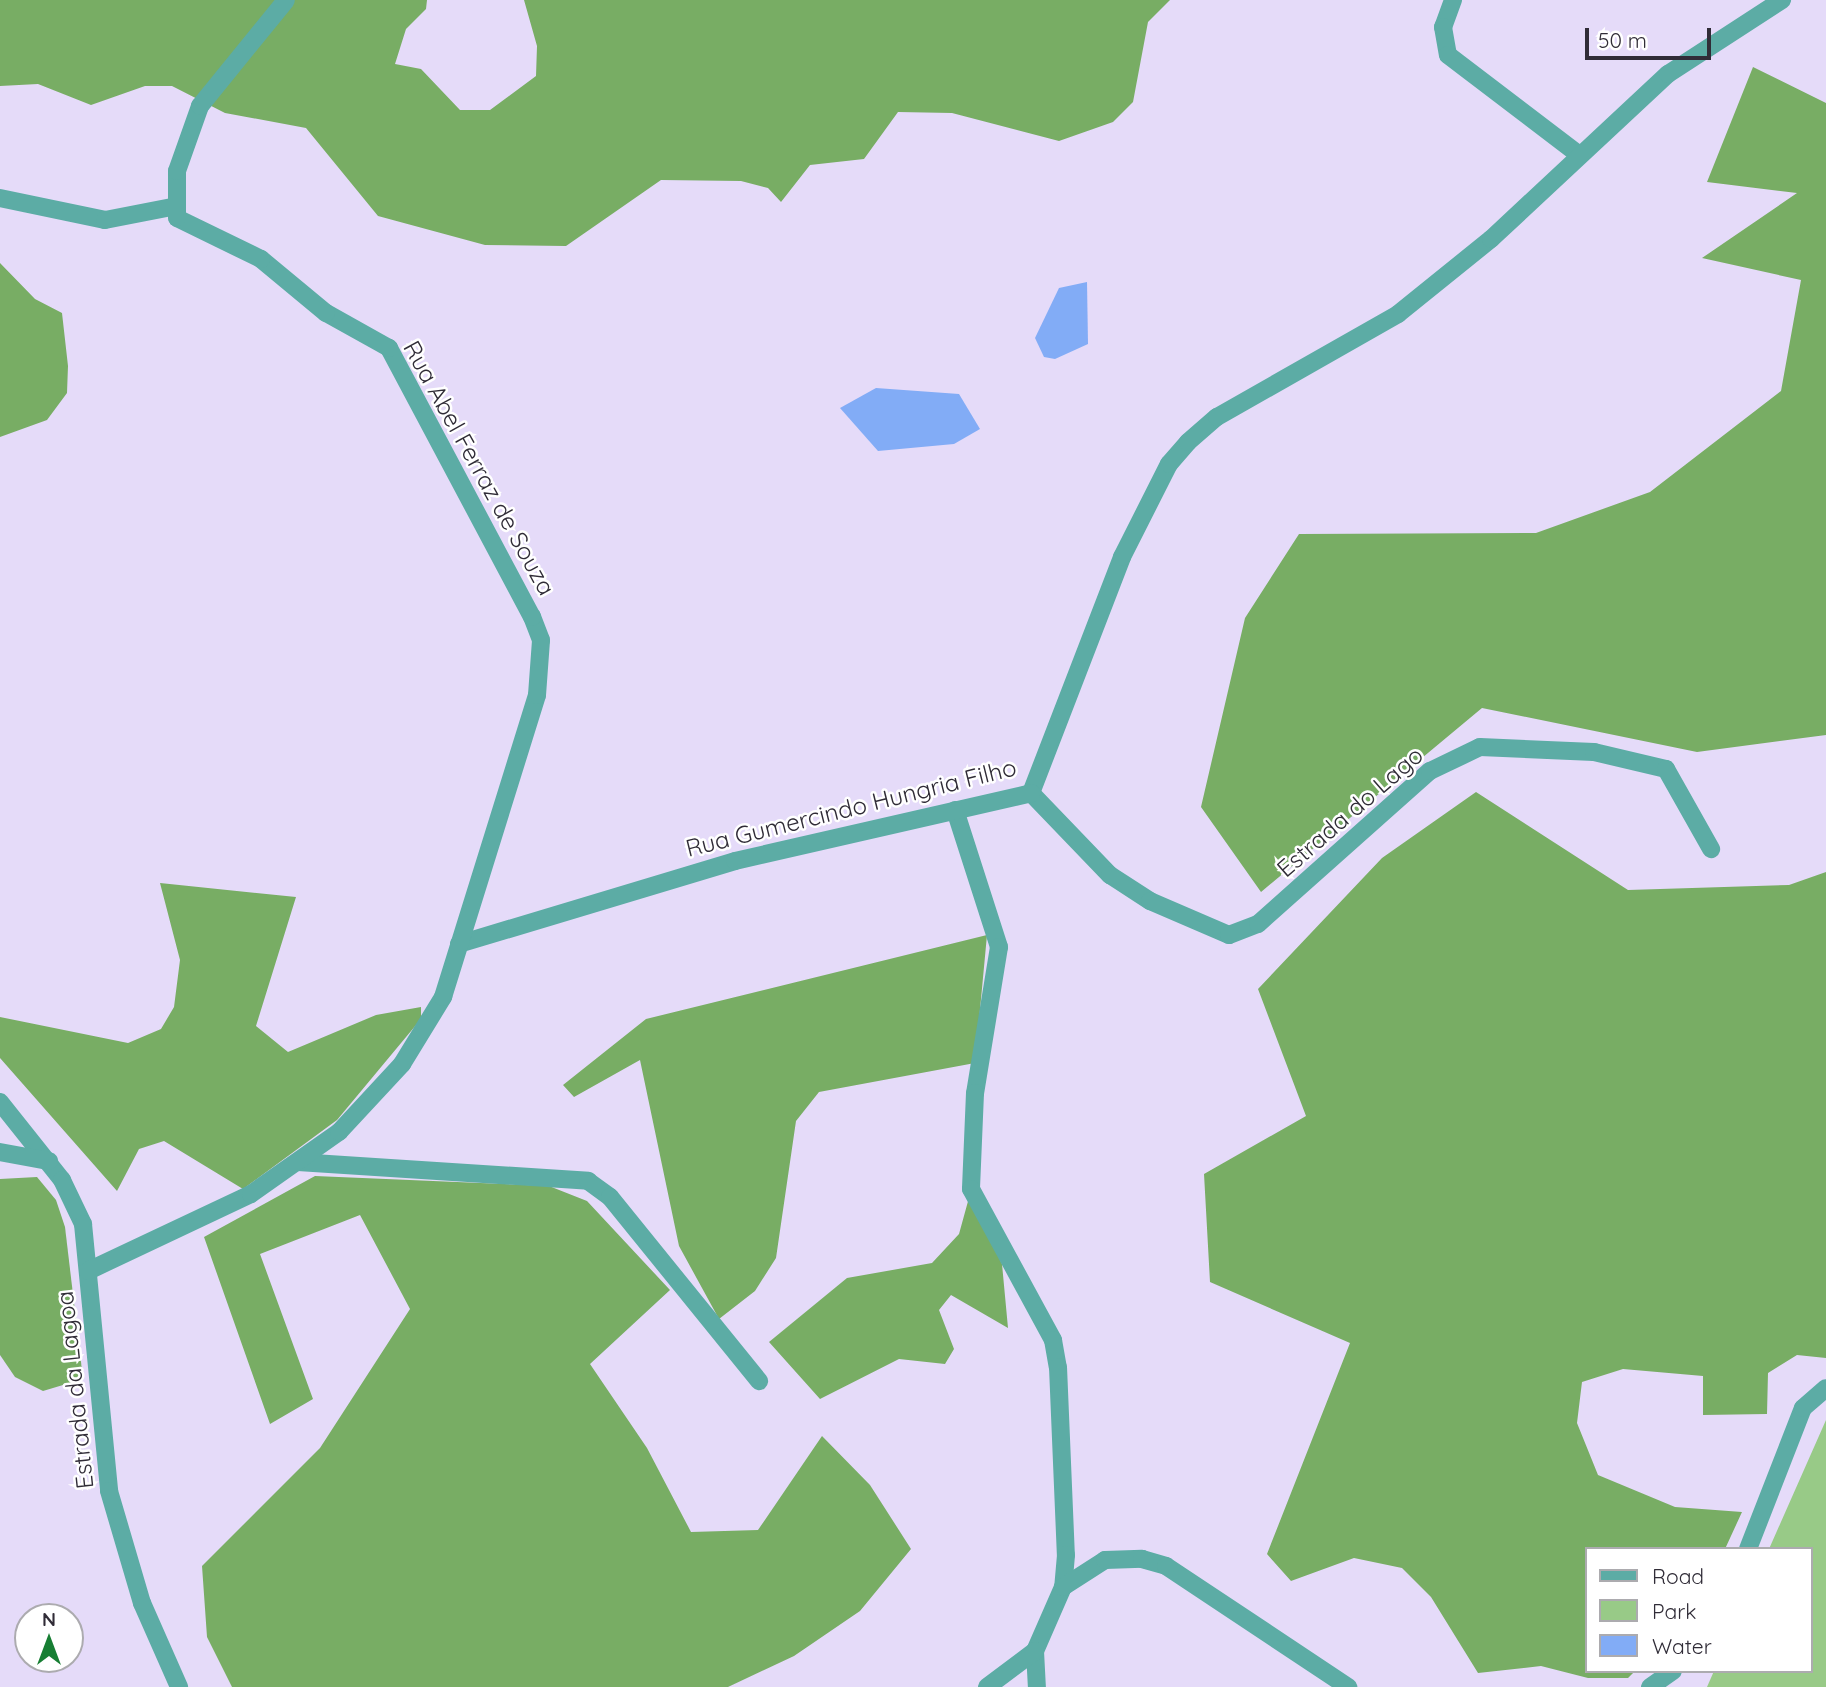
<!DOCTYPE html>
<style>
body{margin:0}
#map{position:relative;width:1826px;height:1687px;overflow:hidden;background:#e5dbf9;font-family:Quicksand,sans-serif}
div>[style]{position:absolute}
.green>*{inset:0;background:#98ca87}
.forest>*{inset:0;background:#78ad64}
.water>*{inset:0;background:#82acf6}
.minor>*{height:18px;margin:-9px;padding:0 9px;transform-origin:9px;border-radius:9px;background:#5caca5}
span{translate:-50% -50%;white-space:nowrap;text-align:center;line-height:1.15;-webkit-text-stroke:5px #fff;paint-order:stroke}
.street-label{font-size:24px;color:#302c37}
.legend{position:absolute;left:1585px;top:1547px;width:228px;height:126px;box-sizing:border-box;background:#fff;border:2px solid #acabaf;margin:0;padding:9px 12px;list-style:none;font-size:21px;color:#302c37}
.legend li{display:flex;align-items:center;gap:14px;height:35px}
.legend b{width:35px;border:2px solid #acabaf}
.north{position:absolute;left:14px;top:1603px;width:70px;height:70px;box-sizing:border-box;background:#fff;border:2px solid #acabaf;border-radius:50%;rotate:0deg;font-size:19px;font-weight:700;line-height:28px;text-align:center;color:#302c37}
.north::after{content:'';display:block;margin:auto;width:24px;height:32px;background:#177e33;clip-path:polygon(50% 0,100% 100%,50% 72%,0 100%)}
.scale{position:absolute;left:1585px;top:28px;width:126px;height:32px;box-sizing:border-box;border:4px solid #302c37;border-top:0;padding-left:9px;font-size:21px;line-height:24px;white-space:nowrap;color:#302c37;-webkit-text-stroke:5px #fff;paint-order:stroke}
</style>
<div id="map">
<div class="green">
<i style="clip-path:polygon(1826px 1420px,1826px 1687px,1707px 1687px,1714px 1671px,1810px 1671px,1810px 1549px,1769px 1549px)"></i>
</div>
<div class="forest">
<i style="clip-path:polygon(0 0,427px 0,426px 9px,406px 29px,395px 64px,421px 69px,460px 110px,490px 110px,536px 76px,537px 46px,524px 0,1170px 0,1148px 22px,1133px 102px,1113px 122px,1059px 141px,952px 113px,898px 112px,864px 159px,810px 165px,781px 202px,768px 188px,741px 181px,661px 180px,566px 246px,485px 245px,378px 216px,306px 128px,225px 113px,172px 86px,145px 86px,91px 105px,38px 84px,0 86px)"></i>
<i style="clip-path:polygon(1753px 67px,1826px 103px,1826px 735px,1697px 752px,1482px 708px,1261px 892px,1201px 807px,1245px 618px,1299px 534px,1536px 533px,1650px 492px,1781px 391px,1801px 280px,1702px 258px,1797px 193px,1707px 182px)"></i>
<i style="clip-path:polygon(0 263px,35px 299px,62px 313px,68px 366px,67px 393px,47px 420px,0 437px)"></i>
<i style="clip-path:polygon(1476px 792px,1628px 890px,1789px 885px,1826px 872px,1826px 1358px,1797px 1355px,1768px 1373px,1767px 1414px,1703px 1415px,1703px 1376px,1623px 1369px,1582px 1382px,1577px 1423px,1598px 1475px,1675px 1507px,1742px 1512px,1725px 1549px,1586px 1549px,1586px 1671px,1635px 1671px,1628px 1678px,1588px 1678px,1541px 1666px,1478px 1673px,1431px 1597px,1402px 1568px,1354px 1558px,1291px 1581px,1267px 1554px,1350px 1343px,1210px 1282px,1204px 1174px,1306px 1116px,1258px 989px,1382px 858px)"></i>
<i style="clip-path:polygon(160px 883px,296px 897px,256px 1026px,288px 1052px,376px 1015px,421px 1007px,421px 1019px,337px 1120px,243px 1189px,164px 1141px,139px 1149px,117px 1191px,0 1058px,0 1017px,128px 1043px,161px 1029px,174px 1007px,180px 960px)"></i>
<i style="clip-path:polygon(987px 935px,975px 1063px,819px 1092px,796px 1121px,776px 1258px,755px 1291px,719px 1319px,679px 1246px,640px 1060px,574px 1097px,563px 1085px,646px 1019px)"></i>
<i style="clip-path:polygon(315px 1176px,549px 1186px,587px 1201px,670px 1290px,590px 1364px,647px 1448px,691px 1532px,758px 1530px,822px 1436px,870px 1485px,911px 1549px,860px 1611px,794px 1656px,728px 1687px,232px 1687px,207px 1637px,202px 1566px,320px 1448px,410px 1309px,360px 1215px,260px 1254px,313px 1399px,270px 1424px,204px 1237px)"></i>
<i style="clip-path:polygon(37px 1177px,56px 1200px,65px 1227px,83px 1379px,43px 1391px,15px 1377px,0 1355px,0 1179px)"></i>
<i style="clip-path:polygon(970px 1194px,1002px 1264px,1008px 1328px,951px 1295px,939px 1310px,954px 1349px,945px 1364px,899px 1359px,820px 1399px,769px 1342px,847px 1278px,932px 1263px,959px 1234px)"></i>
</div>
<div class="water">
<i style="clip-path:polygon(1087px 282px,1088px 344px,1055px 359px,1044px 357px,1035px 338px,1059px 288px)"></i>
<i style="clip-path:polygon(876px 388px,959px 394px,980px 429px,954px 444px,878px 451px,840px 408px)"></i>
</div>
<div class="minor">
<i style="left:1453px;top:0;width:29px;rotate:110deg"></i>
<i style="left:1443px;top:27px;width:28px;rotate:80deg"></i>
<i style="left:1448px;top:55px;width:163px;rotate:37.3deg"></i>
<i style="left:0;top:198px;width:107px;rotate:11.8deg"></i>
<i style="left:105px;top:220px;width:68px;rotate:-11deg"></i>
<i style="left:1031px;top:793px;width:253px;rotate:-68.9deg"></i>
<i style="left:1122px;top:557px;width:104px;rotate:-63.2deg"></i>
<i style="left:1169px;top:464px;width:29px;rotate:-49deg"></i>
<i style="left:1188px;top:442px;width:38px;rotate:-41deg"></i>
<i style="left:1217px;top:417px;width:208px;rotate:-29.6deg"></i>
<i style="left:1398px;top:314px;width:119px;rotate:-38.9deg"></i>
<i style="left:1491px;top:239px;width:242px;rotate:-43deg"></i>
<i style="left:1668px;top:74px;width:136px;rotate:-33deg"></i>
<i style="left:1031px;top:793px;width:114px;rotate:46.1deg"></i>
<i style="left:1110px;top:875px;width:48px;rotate:33deg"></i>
<i style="left:1150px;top:901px;width:86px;rotate:23.3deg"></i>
<i style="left:1229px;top:935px;width:31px;rotate:-21deg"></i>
<i style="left:1258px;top:924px;width:230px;rotate:-41.7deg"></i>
<i style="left:1430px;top:771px;width:55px;rotate:-25.6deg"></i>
<i style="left:1480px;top:747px;width:114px;rotate:2.5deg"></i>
<i style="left:1594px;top:752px;width:74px;rotate:13.3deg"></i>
<i style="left:1666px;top:769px;width:92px;rotate:60.6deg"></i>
<i style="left:955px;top:810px;width:144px;rotate:72.2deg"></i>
<i style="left:999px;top:947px;width:148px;rotate:99.3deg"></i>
<i style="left:975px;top:1093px;width:96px;rotate:92.4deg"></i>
<i style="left:971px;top:1189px;width:172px;rotate:61.5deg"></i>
<i style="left:1053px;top:1340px;width:27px;rotate:80deg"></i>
<i style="left:1058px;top:1367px;width:188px;rotate:87.6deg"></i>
<i style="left:1066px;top:1555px;width:32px;rotate:95deg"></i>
<i style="left:1063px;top:1587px;width:70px;rotate:113.6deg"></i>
<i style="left:1035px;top:1651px;width:36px;rotate:87deg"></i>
<i style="left:459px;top:944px;width:288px;rotate:-16.7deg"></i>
<i style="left:735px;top:861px;width:304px;rotate:-12.9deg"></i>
<i style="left:0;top:1102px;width:100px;rotate:51.5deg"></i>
<i style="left:62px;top:1180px;width:49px;rotate:64.5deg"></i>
<i style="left:83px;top:1224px;width:268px;rotate:84.4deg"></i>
<i style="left:109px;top:1491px;width:117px;rotate:73.6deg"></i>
<i style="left:142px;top:1603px;width:92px;rotate:66.2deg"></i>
<i style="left:0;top:1152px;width:50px;rotate:10.4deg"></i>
<i style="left:298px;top:1162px;width:291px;rotate:3.7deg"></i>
<i style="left:588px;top:1181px;width:27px;rotate:36deg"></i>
<i style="left:610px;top:1197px;width:237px;rotate:51deg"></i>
<i style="left:88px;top:1271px;width:180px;rotate:-25.3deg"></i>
<i style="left:251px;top:1194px;width:108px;rotate:-35.2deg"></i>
<i style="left:339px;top:1132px;width:93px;rotate:-47.2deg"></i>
<i style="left:402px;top:1064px;width:79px;rotate:-58.5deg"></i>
<i style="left:443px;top:997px;width:316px;rotate:-72.7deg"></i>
<i style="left:537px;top:695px;width:55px;rotate:-85.8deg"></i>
<i style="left:541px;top:640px;width:25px;rotate:-111deg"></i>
<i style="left:532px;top:617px;width:305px;rotate:-118deg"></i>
<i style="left:389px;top:348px;width:72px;rotate:-150.9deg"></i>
<i style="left:326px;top:313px;width:85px;rotate:-140.3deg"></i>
<i style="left:261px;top:259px;width:93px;rotate:-154deg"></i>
<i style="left:177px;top:218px;width:47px;rotate:-90deg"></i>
<i style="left:177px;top:171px;width:69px;rotate:-70.5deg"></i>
<i style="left:200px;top:106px;width:136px;rotate:-50.9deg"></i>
<i style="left:1748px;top:1549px;width:151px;rotate:-68.7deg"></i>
<i style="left:1803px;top:1408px;width:30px;rotate:-41deg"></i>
<i style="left:1063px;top:1587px;width:50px;rotate:-32.7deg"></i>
<i style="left:1105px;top:1560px;width:37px;rotate:-2deg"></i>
<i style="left:1142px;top:1559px;width:25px;rotate:16deg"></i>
<i style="left:1166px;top:1566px;width:219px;rotate:33.6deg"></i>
<i style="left:987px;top:1687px;width:60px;rotate:-36.9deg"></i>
<i style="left:1650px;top:1687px;width:28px;rotate:-35deg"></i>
</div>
<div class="street-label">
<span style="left:479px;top:468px;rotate:61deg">Rua Abel Ferraz de Souza</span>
<span style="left:851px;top:808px;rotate:-14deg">Rua Gumercindo Hungria Filho</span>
<span style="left:1350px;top:812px;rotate:-41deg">Estrada do Lago</span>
<span style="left:75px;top:1390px;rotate:-96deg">Estrada da Lagoa</span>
</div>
<ul class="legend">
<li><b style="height:9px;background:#5caca5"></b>Road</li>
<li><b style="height:19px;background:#98ca87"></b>Park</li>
<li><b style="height:19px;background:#82acf6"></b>Water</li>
</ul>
<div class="north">N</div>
<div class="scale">50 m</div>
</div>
